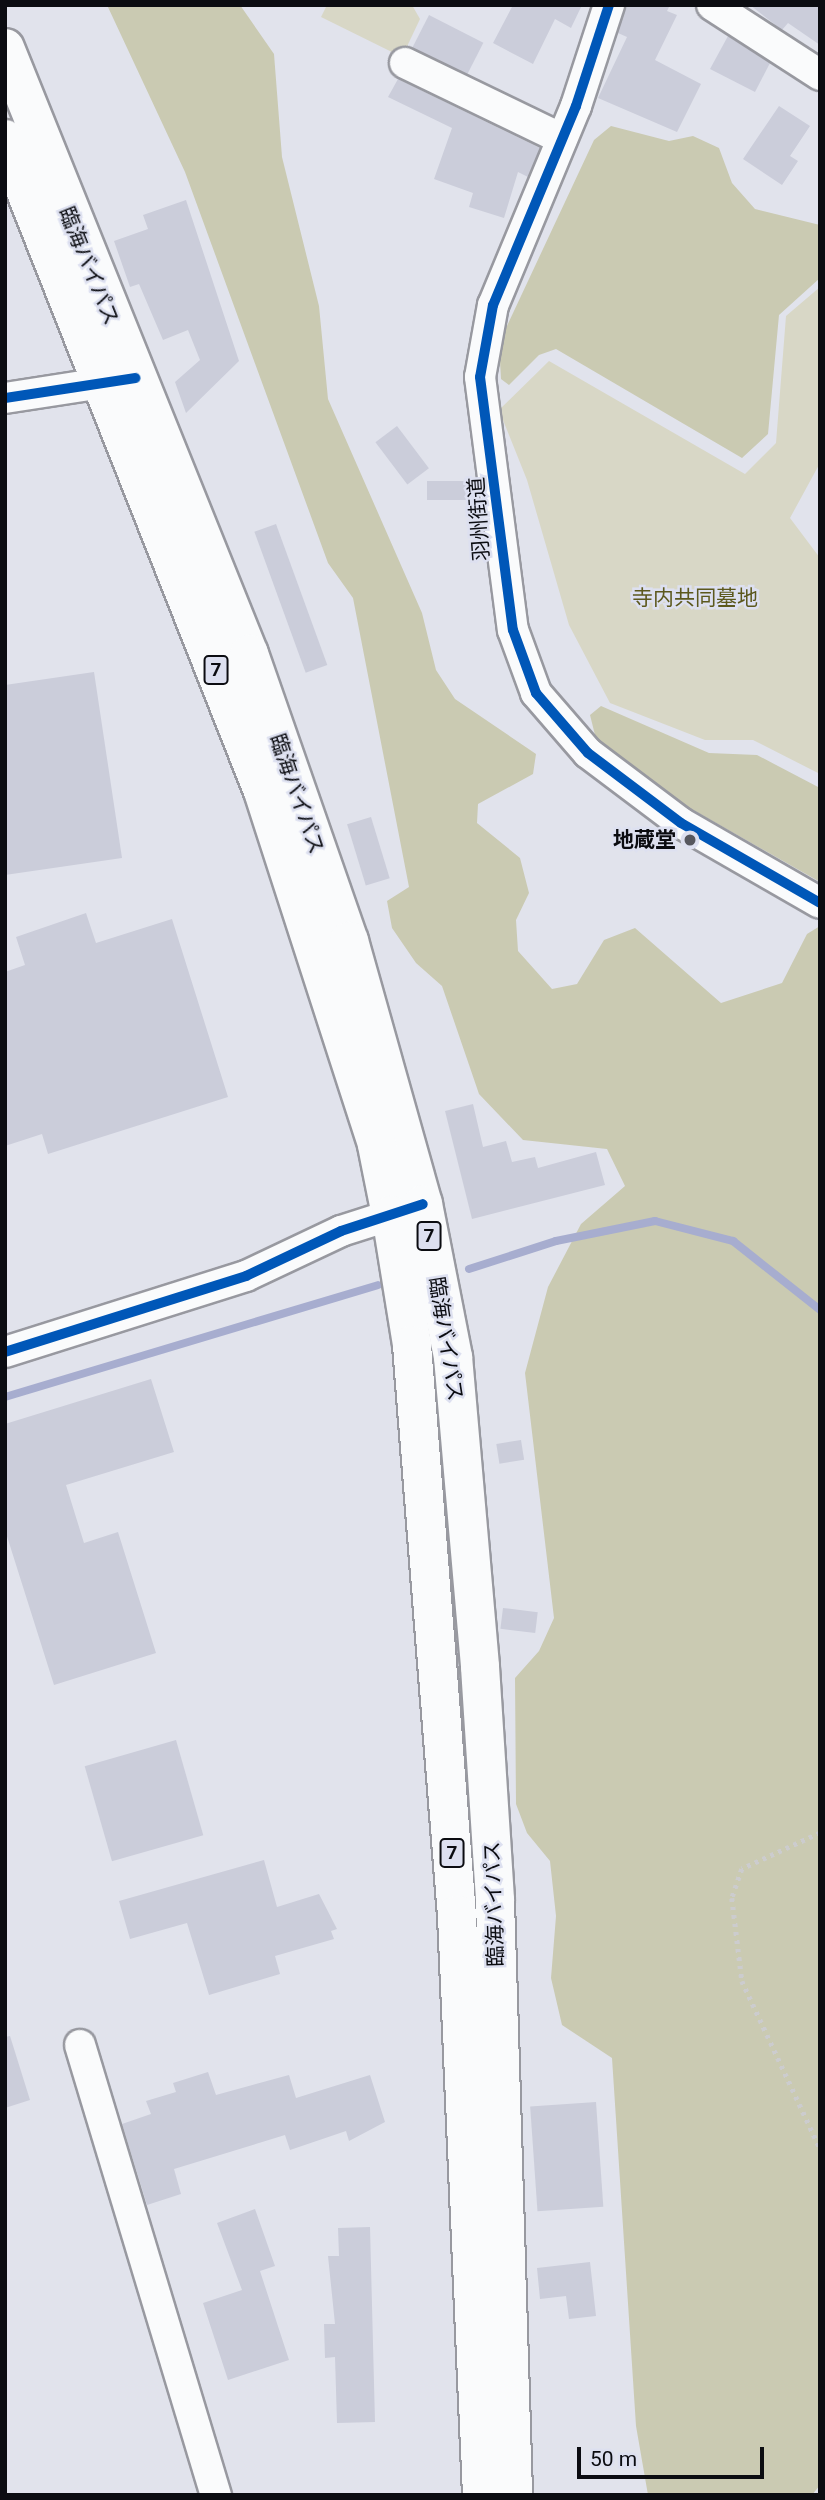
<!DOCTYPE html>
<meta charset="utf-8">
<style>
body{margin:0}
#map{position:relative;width:825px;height:2500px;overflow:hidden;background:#e1e3ec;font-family:Roboto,"Noto Sans JP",sans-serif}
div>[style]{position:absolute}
.green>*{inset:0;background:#d8d7c6}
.forest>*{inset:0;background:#cacab2}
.stream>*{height:8px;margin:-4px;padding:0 4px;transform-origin:4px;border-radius:4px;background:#a7adcf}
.building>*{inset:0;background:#cbcdda;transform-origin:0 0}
.path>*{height:4.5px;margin-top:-2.25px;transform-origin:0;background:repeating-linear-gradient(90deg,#ccccce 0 3.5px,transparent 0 8.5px)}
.roads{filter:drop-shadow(2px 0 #9899a0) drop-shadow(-2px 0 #9899a0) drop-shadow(0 2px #9899a0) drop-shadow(0 -2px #9899a0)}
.minor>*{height:30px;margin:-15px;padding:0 15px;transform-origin:15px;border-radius:15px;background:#fafbfc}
.highway>*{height:38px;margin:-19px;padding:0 19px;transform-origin:19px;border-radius:19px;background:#fafbfc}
.cycleway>*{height:10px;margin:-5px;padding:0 5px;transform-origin:5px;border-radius:5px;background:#0057b8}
.dots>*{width:19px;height:19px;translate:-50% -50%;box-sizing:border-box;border:4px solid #dde0f0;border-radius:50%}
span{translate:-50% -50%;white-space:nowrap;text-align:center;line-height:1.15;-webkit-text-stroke:5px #dde0f0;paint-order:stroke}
.shield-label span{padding:2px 5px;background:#dde0f0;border:2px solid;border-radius:5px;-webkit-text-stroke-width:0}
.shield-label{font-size:19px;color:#0b0c11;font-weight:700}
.street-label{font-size:21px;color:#0b0c11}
.park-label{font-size:21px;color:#5c581d}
.poi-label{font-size:21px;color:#0b0c11;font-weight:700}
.right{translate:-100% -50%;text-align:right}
.frame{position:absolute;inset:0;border:7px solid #0b0c11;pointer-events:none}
.scale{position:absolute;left:577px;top:2447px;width:187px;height:32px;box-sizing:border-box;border:4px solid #0b0c11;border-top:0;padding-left:9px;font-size:21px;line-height:24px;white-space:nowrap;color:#0b0c11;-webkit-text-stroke:5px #dde0f0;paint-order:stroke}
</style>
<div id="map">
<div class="green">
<i style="clip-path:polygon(327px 5px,412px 5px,420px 19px,402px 57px,321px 17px)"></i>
<i style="clip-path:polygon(820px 287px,820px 463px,790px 518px,820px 558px,820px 774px,753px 740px,705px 740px,610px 703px,569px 625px,527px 480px,499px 410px,549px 361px,745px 474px,776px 443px,786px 316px)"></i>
</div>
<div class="forest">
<i style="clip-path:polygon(107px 5px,240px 5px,274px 54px,282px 157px,319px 306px,328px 399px,422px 613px,436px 670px,455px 699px,536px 754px,533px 774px,478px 804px,477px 823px,520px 858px,529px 893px,516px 920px,518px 951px,552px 989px,577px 984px,604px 940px,635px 928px,721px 1003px,782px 983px,807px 934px,820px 926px,820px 2485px,812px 2495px,648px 2495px,636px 2426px,612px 2058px,562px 2025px,551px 1978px,556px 1916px,550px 1861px,527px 1833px,516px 1804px,515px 1678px,539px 1651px,554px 1618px,525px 1373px,548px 1287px,581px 1224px,625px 1186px,607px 1149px,523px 1140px,479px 1094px,442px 986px,416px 963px,392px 928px,387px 901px,409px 887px,353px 598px,328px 563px,185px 172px)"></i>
<i style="clip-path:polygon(611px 126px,669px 141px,693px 136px,719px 148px,732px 183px,755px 209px,820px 225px,820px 278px,779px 315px,768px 434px,742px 458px,556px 349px,539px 355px,509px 385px,501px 379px,499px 343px,594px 140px)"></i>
<i style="clip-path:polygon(601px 706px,709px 753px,757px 755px,820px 788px,820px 882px,621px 769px,595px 735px,590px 715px)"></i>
</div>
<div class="stream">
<i style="left:469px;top:1269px;width:91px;rotate:-17.8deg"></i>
<i style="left:556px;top:1241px;width:101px;rotate:-11.4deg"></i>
<i style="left:655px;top:1221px;width:81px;rotate:14.4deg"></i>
<i style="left:733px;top:1241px;width:111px;rotate:38.4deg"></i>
<i style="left:5px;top:1397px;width:389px;rotate:-16.7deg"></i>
</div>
<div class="building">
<i style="clip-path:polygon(513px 5px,582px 5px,571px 28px,555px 19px,533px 64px,493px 43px)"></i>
<i style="clip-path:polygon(626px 5px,670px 5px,667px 11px,677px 15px,655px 60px,701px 84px,677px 132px,598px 98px,627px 37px,618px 33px)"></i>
<i style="clip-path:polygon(750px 5px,820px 5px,820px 45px,788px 23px,782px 30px)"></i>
<i style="left:429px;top:15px;width:61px;height:37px;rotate:27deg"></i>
<i style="clip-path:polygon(728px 36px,770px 63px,755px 92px,710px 69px)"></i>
<i style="clip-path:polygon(398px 79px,540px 148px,528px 177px,518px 172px,504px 218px,469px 207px,473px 193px,434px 179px,452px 128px,388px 97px)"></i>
<i style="clip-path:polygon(779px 106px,810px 126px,790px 156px,798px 161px,782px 185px,743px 159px)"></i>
<i style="clip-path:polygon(186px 200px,239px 361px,186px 413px,175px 382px,200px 360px,188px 330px,163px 340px,139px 284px,130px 287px,114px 241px,148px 229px,143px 215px)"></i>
<i style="left:397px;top:426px;width:53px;height:27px;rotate:53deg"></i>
<i style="left:427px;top:481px;width:49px;height:19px"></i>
<i style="left:276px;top:524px;width:150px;height:23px;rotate:70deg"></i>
<i style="clip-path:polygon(94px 672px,122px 858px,5px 875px,5px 685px)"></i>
<i style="left:371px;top:817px;width:64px;height:25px;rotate:73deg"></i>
<i style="clip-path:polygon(86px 913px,96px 943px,172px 919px,228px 1097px,48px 1154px,42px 1134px,5px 1146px,5px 972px,25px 965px,16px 937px)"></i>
<i style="clip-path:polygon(473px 1104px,483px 1147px,506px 1141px,512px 1162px,535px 1157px,538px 1168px,596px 1152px,605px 1185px,472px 1219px,445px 1111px)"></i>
<i style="clip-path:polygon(151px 1379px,174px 1452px,66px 1485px,84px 1543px,118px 1532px,156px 1653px,54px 1685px,5px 1530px,5px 1424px)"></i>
<i style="left:521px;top:1440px;width:20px;height:25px;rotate:81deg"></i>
<i style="left:503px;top:1608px;width:35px;height:21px;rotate:7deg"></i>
<i style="left:176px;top:1740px;width:99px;height:95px;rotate:74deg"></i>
<i style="clip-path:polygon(264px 1860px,277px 1907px,319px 1894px,337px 1929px,331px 1931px,334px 1939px,275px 1956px,280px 1974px,209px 1995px,187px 1923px,130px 1939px,119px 1901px)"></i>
<i style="clip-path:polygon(10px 2036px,30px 2100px,5px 2108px,5px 2037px)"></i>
<i style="clip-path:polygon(208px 2072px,216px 2095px,289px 2075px,296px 2098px,370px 2075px,385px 2122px,349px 2141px,346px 2131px,290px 2150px,285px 2135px,174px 2169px,181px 2194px,147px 2205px,122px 2124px,151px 2114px,146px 2101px,176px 2092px,173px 2083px)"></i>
<i style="left:596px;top:2102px;width:105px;height:66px;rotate:86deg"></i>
<i style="clip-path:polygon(255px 2209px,275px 2266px,260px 2271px,289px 2360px,228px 2380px,203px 2303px,242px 2290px,217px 2223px)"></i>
<i style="clip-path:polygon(370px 2227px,375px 2422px,337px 2423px,335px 2357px,325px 2358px,324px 2324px,335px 2324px,328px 2256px,339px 2256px,338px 2228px)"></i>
<i style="clip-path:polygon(590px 2262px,596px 2316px,569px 2319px,566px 2296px,540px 2299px,537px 2268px)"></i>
</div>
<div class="path">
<i style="left:820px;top:1833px;width:86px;rotate:155.2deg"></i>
<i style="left:742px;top:1869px;width:31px;rotate:109deg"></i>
<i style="left:732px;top:1898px;width:84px;rotate:83.1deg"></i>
<i style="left:742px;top:1981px;width:184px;rotate:65deg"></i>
</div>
<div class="roads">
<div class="minor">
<i style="left:609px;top:5px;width:106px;rotate:108.1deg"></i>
<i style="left:576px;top:106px;width:216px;rotate:112.6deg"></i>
<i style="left:493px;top:305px;width:73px;rotate:100.2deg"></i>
<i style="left:480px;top:377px;width:255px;rotate:82.6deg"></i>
<i style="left:513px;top:630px;width:67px;rotate:69.9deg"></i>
<i style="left:536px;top:693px;width:79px;rotate:49.1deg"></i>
<i style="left:588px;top:753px;width:116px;rotate:37deg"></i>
<i style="left:681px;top:823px;width:160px;rotate:29.9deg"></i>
<i style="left:712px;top:5px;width:129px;rotate:32.9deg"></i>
<i style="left:405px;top:63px;width:174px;rotate:25.8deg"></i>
<i style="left:5px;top:398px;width:117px;rotate:-8.8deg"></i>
<i style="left:5px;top:1352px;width:253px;rotate:-17.5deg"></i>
<i style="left:246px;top:1276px;width:105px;rotate:-25.3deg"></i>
<i style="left:341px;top:1231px;width:72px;rotate:-17.7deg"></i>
<i style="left:80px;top:2045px;width:470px;rotate:73.2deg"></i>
</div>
<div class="highway">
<i style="left:5px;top:48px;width:653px;rotate:68.07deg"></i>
<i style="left:249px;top:654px;width:304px;rotate:70.8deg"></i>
<i style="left:349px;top:941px;width:273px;rotate:74.3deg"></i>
<i style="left:423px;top:1204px;width:156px;rotate:78.9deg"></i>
<i style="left:453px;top:1357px;width:311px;rotate:85deg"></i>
<i style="left:480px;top:1667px;width:234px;rotate:86.3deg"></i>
<i style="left:495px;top:1901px;width:594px;rotate:88.26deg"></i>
<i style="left:5px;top:139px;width:701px;rotate:68.41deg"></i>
<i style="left:263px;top:791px;width:372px;rotate:72.1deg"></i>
<i style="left:377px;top:1145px;width:71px;rotate:78.7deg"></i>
<i style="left:391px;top:1215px;width:132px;rotate:80.8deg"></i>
<i style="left:412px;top:1345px;width:572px;rotate:85.49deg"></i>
<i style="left:457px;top:1915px;width:581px;rotate:87.53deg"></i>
</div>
</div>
<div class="cycleway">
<i style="left:609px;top:5px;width:106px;rotate:108.1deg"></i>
<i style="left:576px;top:106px;width:216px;rotate:112.6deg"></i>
<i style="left:493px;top:305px;width:73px;rotate:100.2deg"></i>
<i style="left:480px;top:377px;width:255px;rotate:82.6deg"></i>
<i style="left:513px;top:630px;width:67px;rotate:69.9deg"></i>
<i style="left:536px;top:693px;width:79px;rotate:49.1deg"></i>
<i style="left:588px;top:753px;width:116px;rotate:37deg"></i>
<i style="left:681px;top:823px;width:160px;rotate:29.9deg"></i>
<i style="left:5px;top:398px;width:132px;rotate:-8.7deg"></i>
<i style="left:5px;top:1352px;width:253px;rotate:-17.5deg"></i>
<i style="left:246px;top:1276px;width:105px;rotate:-25.3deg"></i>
<i style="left:341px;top:1231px;width:86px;rotate:-18.2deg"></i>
</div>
<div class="dots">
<i style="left:690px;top:840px;background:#56575e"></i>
</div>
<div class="shield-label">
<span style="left:216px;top:670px">7</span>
<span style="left:429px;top:1236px">7</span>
<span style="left:452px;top:1853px">7</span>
</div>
<div class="street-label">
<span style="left:89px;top:266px;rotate:68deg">臨海バイパス</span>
<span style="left:479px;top:519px;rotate:-94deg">羽州街道</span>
<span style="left:297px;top:794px;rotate:71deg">臨海バイパス</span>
<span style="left:446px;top:1339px;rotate:81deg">臨海バイパス</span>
<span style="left:494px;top:1904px;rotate:-92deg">臨海バイパス</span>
</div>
<div class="park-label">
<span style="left:695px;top:598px">寺内共同墓地</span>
</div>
<div class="poi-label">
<span class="right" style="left:676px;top:840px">地蔵堂</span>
</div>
<div class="frame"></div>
<div class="scale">50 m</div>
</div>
